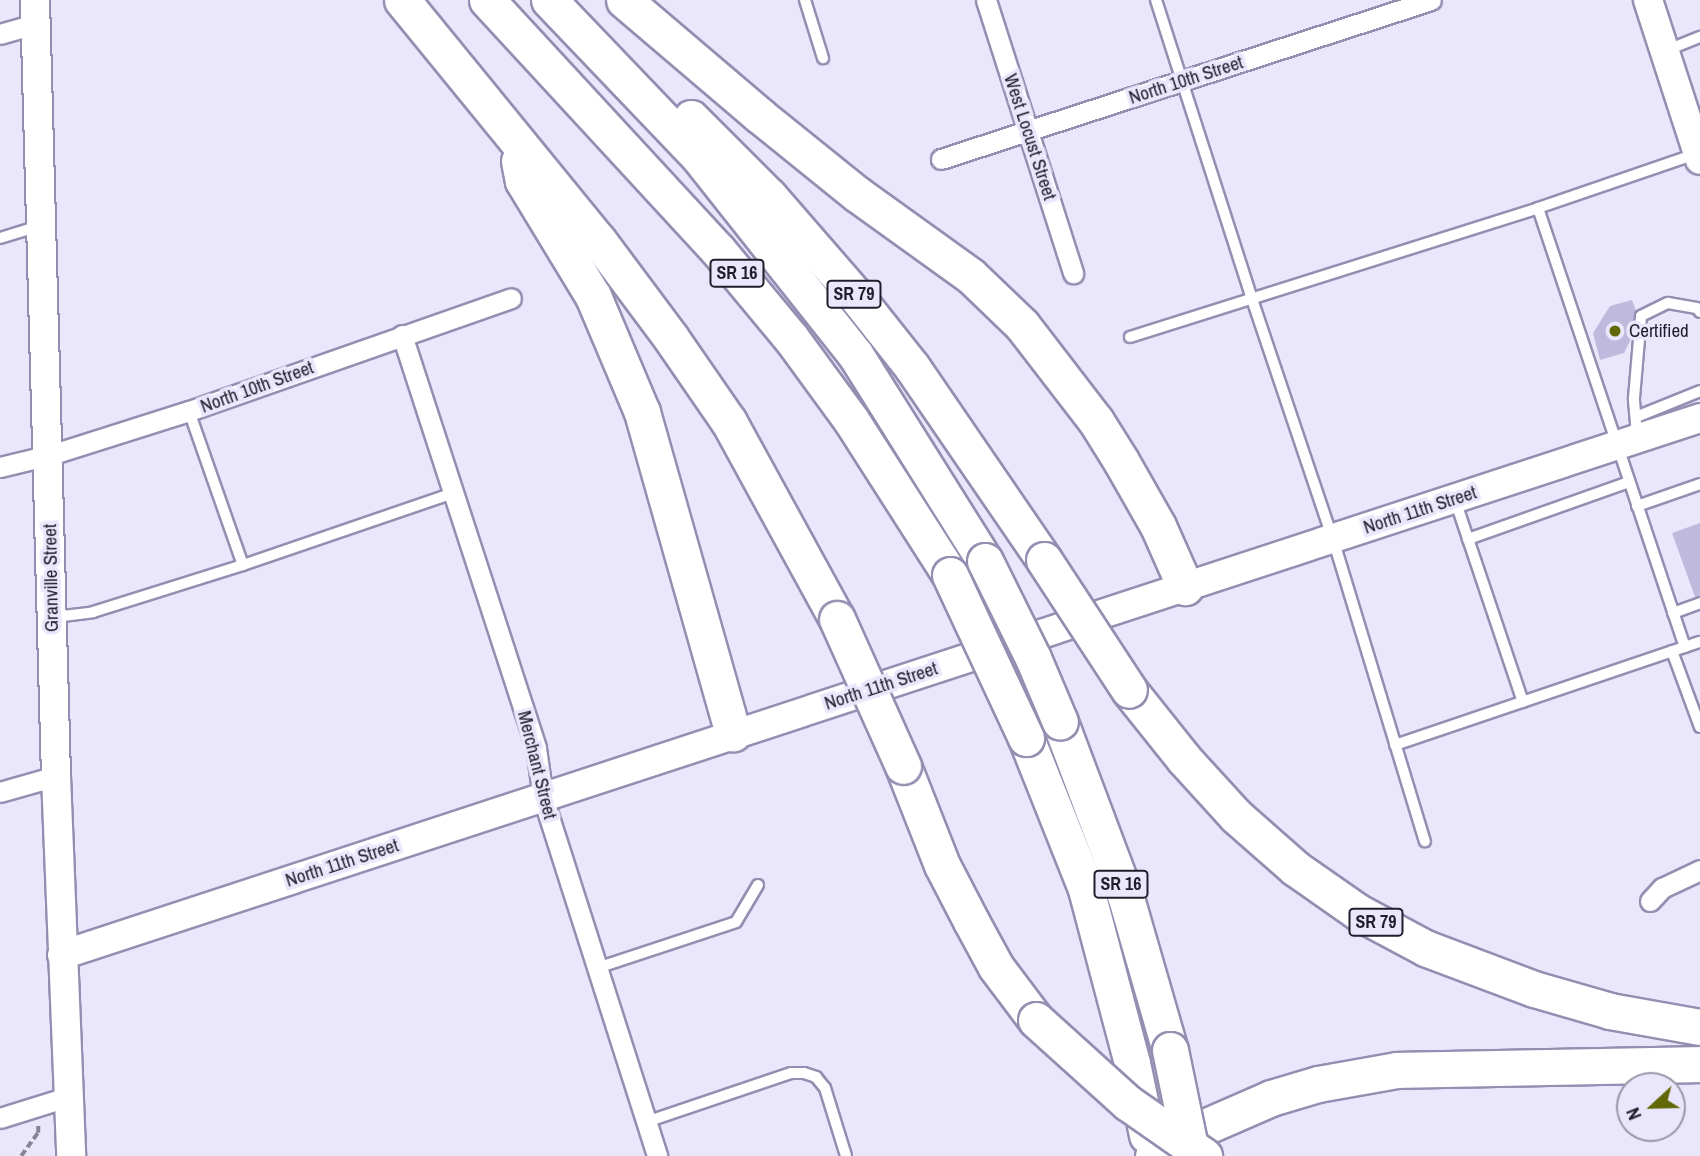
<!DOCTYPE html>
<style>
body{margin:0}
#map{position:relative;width:1700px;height:1156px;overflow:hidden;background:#eae7fd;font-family:"Archivo Narrow",sans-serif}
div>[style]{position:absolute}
.building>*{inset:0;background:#bfb9dd}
.path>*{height:3.5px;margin-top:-1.75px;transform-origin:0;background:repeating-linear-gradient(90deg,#868495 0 7px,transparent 0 10.5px)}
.roads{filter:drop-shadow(2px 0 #948eb1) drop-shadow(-2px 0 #948eb1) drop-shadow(0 2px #948eb1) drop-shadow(0 -2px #948eb1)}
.lane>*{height:10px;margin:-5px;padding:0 5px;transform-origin:5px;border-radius:5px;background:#fff}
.street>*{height:19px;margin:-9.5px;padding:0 9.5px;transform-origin:9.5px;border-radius:9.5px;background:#fff}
.secondary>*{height:28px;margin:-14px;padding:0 14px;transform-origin:14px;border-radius:14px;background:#fff}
.highway>*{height:35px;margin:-17.5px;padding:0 17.5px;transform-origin:17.5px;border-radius:17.5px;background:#fff}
.bridges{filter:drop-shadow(2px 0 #948eb1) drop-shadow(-2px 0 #948eb1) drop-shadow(0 2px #948eb1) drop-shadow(0 -2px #948eb1)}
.highway-bridge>*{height:35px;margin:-17.5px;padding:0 17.5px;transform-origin:17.5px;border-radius:17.5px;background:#fff}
.dots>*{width:19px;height:19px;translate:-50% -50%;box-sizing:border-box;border:4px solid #eae7fd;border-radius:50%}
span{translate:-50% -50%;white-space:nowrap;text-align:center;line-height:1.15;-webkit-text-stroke:7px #eae7fd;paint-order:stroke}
.shield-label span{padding:2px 5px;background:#eae7fd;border:2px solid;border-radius:5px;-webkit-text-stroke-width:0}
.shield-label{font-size:18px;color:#201e2b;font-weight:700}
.street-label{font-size:19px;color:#201e2b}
.poi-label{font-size:19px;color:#201e2b}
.left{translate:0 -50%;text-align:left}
.north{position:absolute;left:1616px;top:1072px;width:70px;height:70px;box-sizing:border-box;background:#eae7fd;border:2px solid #9997a9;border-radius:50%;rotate:248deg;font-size:19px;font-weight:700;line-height:28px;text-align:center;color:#201e2b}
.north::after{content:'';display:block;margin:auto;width:24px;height:32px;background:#636806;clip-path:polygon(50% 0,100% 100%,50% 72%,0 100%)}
</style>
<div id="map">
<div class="building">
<i style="clip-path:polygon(1632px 300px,1636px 311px,1632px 337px,1624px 353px,1600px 360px,1593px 333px,1610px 306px)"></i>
<i style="clip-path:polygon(1700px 523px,1700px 596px,1695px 597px,1672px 533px)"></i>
</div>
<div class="path">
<i style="left:21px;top:1156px;width:29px;rotate:-54deg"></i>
<i style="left:38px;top:1133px;width:7px;rotate:-90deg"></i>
</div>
<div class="roads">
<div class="lane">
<i style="left:805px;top:0;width:61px;rotate:72.8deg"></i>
<i style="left:1156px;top:0;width:314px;rotate:72.2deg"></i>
<i style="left:1252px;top:299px;width:253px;rotate:71.4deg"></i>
<i style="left:1333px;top:539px;width:316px;rotate:73.1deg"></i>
<i style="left:1665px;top:51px;width:38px;rotate:-22deg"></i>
<i style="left:1538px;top:208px;width:463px;rotate:71.5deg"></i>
<i style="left:0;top:238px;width:39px;rotate:-17deg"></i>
<i style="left:1130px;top:337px;width:428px;rotate:-17.5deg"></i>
<i style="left:1538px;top:208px;width:167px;rotate:-18.9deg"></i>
<i style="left:189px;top:411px;width:163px;rotate:70.7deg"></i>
<i style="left:243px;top:565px;width:222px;rotate:-18.9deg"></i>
<i style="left:1636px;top:417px;width:69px;rotate:-22.1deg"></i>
<i style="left:1637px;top:435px;width:37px;rotate:-95deg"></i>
<i style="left:1634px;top:398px;width:82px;rotate:-85.1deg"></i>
<i style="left:1641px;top:316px;width:30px;rotate:-26deg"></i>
<i style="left:1668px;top:303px;width:29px;rotate:10deg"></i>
<i style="left:1697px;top:308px;width:5px;rotate:53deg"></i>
<i style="left:1455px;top:500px;width:213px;rotate:71.4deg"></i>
<i style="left:1637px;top:506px;width:67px;rotate:-19.2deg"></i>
<i style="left:1468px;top:539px;width:171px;rotate:-19.5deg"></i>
<i style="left:1673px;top:613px;width:29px;rotate:-20deg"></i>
<i style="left:55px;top:617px;width:38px;rotate:-7deg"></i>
<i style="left:93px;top:612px;width:157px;rotate:-17.4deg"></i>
<i style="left:1672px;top:651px;width:81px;rotate:69.8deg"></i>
<i style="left:1395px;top:745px;width:322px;rotate:-18.7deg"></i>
<i style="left:597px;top:968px;width:146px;rotate:-18.3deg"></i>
<i style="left:736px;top:922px;width:43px;rotate:-59.3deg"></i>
<i style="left:646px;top:1122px;width:153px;rotate:-18.7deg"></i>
<i style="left:791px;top:1073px;width:13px"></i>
<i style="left:804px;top:1073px;width:13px;rotate:18deg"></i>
<i style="left:816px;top:1077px;width:14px;rotate:51deg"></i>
<i style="left:825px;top:1088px;width:71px;rotate:72.8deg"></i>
</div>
<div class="street">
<i style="left:986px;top:0;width:287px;rotate:72.3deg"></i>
<i style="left:0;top:34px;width:36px;rotate:-16deg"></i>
<i style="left:941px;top:159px;width:515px;rotate:-17.98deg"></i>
<i style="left:402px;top:335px;width:434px;rotate:72deg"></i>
<i style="left:536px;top:748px;width:50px;rotate:82deg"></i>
<i style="left:543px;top:798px;width:376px;rotate:72.3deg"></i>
<i style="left:0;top:467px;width:51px;rotate:-13.5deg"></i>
<i style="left:50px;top:455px;width:146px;rotate:-17.6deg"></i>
<i style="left:189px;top:411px;width:341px;rotate:-19.3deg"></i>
<i style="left:0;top:792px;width:58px;rotate:-15.9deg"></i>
<i style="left:1650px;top:901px;width:18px;rotate:-47deg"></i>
<i style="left:1662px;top:888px;width:42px;rotate:-25.3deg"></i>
<i style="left:0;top:1118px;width:70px;rotate:-17.4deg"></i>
</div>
<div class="secondary">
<i style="left:35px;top:0;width:776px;rotate:88.45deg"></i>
<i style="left:56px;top:776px;width:380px;rotate:87.7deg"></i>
<i style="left:1648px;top:0;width:168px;rotate:72deg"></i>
<i style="left:62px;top:955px;width:1724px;rotate:-18.15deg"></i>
</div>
<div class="highway">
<i style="left:402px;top:0;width:310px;rotate:50.8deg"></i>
<i style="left:598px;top:240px;width:122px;rotate:53.3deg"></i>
<i style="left:671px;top:338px;width:102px;rotate:55.4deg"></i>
<i style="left:729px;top:422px;width:225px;rotate:61.3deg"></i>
<i style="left:487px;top:0;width:339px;rotate:47.3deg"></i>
<i style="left:717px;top:249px;width:116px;rotate:50.3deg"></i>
<i style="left:791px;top:338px;width:102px;rotate:53.8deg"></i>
<i style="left:851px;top:420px;width:184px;rotate:57.4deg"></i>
<i style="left:549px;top:0;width:216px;rotate:46.3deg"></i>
<i style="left:698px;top:156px;width:253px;rotate:51.6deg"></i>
<i style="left:855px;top:354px;width:244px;rotate:57.9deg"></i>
<i style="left:624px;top:0;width:177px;rotate:40.4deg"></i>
<i style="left:759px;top:115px;width:126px;rotate:38.9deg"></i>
<i style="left:857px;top:194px;width:140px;rotate:35.7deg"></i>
<i style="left:971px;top:276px;width:71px;rotate:43.9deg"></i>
<i style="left:1022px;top:325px;width:121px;rotate:52.4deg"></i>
<i style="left:1096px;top:421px;width:47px;rotate:58deg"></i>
<i style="left:1121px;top:461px;width:75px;rotate:60.4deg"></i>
<i style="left:1158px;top:526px;width:67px;rotate:66.1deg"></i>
<i style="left:691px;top:118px;width:110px;rotate:45deg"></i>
<i style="left:769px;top:196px;width:131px;rotate:49deg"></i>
<i style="left:855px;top:295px;width:92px;rotate:51.6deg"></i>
<i style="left:912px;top:367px;width:234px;rotate:55.6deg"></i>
<i style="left:519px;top:161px;width:20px;rotate:79deg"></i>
<i style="left:523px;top:181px;width:135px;rotate:58.7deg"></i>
<i style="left:593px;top:296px;width:126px;rotate:67.1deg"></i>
<i style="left:642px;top:412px;width:334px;rotate:74.2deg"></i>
<i style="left:1129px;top:690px;width:88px;rotate:51.4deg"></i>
<i style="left:1184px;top:759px;width:77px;rotate:47.6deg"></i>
<i style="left:1236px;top:816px;width:79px;rotate:41.4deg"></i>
<i style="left:1295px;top:868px;width:77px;rotate:34.9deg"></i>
<i style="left:1358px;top:912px;width:76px;rotate:28.2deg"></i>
<i style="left:1425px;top:948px;width:116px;rotate:20.6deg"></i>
<i style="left:1534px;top:989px;width:79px;rotate:16.1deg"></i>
<i style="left:1610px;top:1011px;width:91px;rotate:10.1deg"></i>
<i style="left:1060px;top:722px;width:188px;rotate:69.4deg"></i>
<i style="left:1126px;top:898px;width:158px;rotate:73.9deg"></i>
<i style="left:1026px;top:738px;width:162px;rotate:68.3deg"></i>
<i style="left:1086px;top:889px;width:180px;rotate:75.2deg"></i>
<i style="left:1132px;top:1063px;width:74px;rotate:78.2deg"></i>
<i style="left:903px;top:766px;width:106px;rotate:68.5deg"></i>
<i style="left:942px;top:865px;width:63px;rotate:62.6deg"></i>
<i style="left:971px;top:921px;width:52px;rotate:61.5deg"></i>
<i style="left:996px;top:967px;width:66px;rotate:53deg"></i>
<i style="left:1153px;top:1156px;width:54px;rotate:-29.9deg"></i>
<i style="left:1200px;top:1129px;width:77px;rotate:-23.6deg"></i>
<i style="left:1271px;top:1098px;width:49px;rotate:-16.6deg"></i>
<i style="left:1318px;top:1084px;width:80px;rotate:-10deg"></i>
<i style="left:1397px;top:1070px;width:303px;rotate:-1.1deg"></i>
</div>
</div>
<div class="bridges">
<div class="highway-bridge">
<i style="left:1044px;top:560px;width:155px;rotate:56.8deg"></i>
<i style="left:985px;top:561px;width:108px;rotate:63.7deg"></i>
<i style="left:1033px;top:658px;width:69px;rotate:67.1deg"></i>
<i style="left:950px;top:575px;width:180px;rotate:65deg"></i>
<i style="left:837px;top:619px;width:161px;rotate:65.8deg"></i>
<i style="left:1036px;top:1020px;width:124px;rotate:42.1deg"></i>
<i style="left:1128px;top:1103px;width:93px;rotate:34.9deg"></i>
<i style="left:1170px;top:1050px;width:108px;rotate:78.3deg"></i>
</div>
</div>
<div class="dots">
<i style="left:1615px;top:331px;background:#636806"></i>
</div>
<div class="shield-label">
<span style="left:737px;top:273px">SR 16</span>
<span style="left:854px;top:294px">SR 79</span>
<span style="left:1121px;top:884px">SR 16</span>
<span style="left:1376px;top:922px">SR 79</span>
</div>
<div class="street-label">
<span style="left:1186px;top:80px;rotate:-18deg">North 10th Street</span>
<span style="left:1030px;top:137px;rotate:72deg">West Locust Street</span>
<span style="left:257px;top:387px;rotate:-20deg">North 10th Street</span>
<span style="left:1420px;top:510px;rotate:-18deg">North 11th Street</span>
<span style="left:51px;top:578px;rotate:-91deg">Granville Street</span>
<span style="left:881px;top:686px;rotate:-18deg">North 11th Street</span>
<span style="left:537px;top:765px;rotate:76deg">Merchant Street</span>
<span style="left:342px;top:863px;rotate:-18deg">North 11th Street</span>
</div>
<div class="poi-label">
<span class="left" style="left:1629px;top:331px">Certified</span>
</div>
<div class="north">N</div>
</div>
